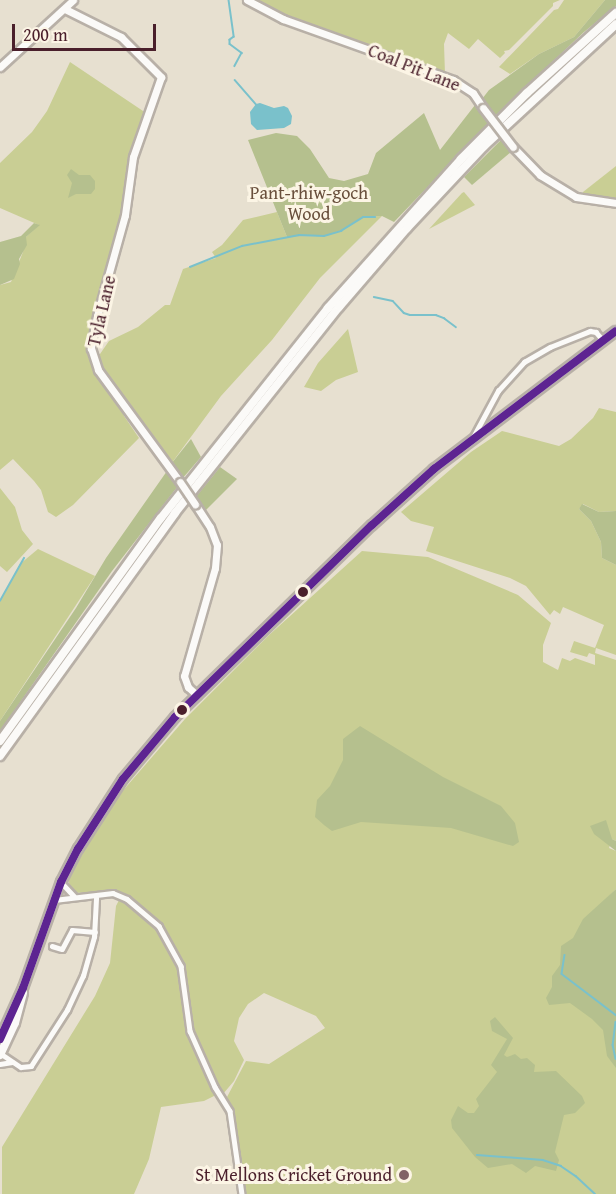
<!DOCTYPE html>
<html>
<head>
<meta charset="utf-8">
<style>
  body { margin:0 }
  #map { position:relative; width:616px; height:1194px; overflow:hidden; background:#e7e0d0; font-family:"Gentium Book Plus",serif }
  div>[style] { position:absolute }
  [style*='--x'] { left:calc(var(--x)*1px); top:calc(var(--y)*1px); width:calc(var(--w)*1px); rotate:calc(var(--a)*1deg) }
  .green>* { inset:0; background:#c9ce94 }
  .forest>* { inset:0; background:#b5c08e }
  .water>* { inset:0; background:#7ac1cb }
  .stream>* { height:1.5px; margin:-0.75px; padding:0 0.75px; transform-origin:0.75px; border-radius:0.75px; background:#7ac1cb }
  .roads { filter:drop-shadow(2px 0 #b8b0a7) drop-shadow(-2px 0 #b8b0a7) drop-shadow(0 2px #b8b0a7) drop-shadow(0 -2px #b8b0a7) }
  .street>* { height:4.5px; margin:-2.25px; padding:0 2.25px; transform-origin:2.25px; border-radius:2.25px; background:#fbfaf8 }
  .secondary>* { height:7px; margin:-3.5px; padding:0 3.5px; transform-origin:3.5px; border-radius:3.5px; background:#fbfaf8 }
  .primary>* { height:8px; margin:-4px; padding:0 4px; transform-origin:4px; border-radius:4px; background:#fbfaf8 }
  .highway>* { height:8px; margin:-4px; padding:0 4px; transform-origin:4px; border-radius:4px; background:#fbfaf8 }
  .bridges { filter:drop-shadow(2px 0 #b8b0a7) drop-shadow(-2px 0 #b8b0a7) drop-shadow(0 2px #b8b0a7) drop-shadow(0 -2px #b8b0a7) }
  .secondary-bridge>* { height:7px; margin:-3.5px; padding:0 3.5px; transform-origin:3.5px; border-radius:3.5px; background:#fbfaf8 }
  .bus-1>* { height:8px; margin:-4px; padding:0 4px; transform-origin:4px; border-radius:4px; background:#5d2491 }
  .dots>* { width:16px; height:16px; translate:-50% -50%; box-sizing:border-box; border:3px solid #fcf5e5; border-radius:50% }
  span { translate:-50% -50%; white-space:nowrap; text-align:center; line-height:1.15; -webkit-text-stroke:6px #fcf5e5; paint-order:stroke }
  .street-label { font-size:18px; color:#4a1f2b }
  .park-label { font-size:18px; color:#694f3c }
  .poi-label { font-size:18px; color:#4a1f2b }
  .right { translate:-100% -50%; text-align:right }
  .scale { position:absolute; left:12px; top:24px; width:144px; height:27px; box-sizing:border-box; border:3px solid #4a1f2b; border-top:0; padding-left:8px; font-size:18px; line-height:21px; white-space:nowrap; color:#4a1f2b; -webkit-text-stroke:4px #fcf5e5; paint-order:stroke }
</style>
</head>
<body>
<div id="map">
  <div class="green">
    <div style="clip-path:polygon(252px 0,560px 0,553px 3px,553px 6px,509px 50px,504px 51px,505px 53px,500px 58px,478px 39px,469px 49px,448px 33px,444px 44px,445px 74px,282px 15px)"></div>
    <div style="clip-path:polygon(564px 0,605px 0,574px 37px,539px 54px,510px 74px,499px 67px,554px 10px,558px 9px)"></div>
    <div style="clip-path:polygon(70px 62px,146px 113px,128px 165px,123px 210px,88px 343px,98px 375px,123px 410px,124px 416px,139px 438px,73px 505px,56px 517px,48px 512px,41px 490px,34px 481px,13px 459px,0 470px,0 285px,11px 282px,23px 252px,26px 237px,39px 225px,0 208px,0 163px,32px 132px,47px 111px)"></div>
    <div style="clip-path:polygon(616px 166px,616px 200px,582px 196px,583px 192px)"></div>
    <div style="clip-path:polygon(464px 192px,475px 205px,429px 229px,462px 193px)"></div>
    <div style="clip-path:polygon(277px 212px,287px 237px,324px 236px,341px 231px,363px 217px,382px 216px,320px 278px,272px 340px,221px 396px,171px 464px,134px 410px,129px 408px,107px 378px,95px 354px,100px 354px,109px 341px,138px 327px,165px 305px,170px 305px,183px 269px,216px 258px,212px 252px,222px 245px,243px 220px)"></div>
    <div style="clip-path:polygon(348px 329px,358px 372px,336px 380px,321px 391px,304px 387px,318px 363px)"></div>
    <div style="clip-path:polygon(599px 408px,616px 412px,616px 511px,599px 512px,583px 504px,579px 509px,591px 521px,601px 542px,602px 558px,616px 565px,616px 655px,596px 648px,595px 653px,616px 660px,616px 841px,612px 839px,609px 848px,616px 851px,616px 889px,607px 898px,616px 1015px,616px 1194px,244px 1194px,234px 1120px,227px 1097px,246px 1061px,269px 1064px,325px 1028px,316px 1016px,264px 993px,248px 1004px,239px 1018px,234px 1041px,244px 1060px,234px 1081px,223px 1094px,192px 1031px,183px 966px,161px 925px,128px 898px,108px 891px,76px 893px,71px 890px,68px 880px,107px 809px,185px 719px,268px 636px,362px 551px,428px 557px,518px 595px,551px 623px,543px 645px,543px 662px,558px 670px,562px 658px,570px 661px,575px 658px,595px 665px,595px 655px,589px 653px,587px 657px,570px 652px,574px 641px,595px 648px,604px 625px,563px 607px,560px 614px,554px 610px,550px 615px,526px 586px,510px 578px,426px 551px,434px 527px,411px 521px,401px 512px,471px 452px,502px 431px,559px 446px,571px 439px,593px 418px)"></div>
    <div style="clip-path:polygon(0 488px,15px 507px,22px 530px,33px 544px,7px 572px,0 566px)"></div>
    <div style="clip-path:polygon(38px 549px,95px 576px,0 721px,0 601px,20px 564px)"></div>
    <div style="clip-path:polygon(123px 899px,155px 923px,179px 966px,188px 1032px,218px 1094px,204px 1101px,161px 1107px,149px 1159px,134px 1194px,2px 1194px,2px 1147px,95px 996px,110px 963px,116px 906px,119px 900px)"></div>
  </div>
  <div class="forest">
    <div style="clip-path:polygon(605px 0,616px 0,616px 6px,584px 32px,495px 116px,482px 99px,489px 90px,539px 54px,574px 37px)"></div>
    <div style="clip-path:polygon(475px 105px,490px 122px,394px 222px,382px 216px,364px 217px,341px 231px,324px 236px,287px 237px,248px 140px,276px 133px,297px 136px,310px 149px,329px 178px,344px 181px,368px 174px,376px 153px,424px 113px,440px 150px)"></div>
    <div style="clip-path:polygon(502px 139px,511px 152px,472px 185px,464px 177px)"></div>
    <div style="clip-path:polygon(71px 169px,79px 175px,90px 175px,95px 181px,95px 189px,91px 194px,76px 194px,68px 198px,72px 183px,67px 175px)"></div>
    <div style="clip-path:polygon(34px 223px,40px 225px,26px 237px,27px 245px,19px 259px,20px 264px,14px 279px,0 285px,0 242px,21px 236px)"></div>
    <div style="clip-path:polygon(191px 439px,201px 457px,182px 479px,171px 464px)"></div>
    <div style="clip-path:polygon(220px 467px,237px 479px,205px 511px,195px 498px)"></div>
    <div style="clip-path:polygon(167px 471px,178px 486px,112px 571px,0 731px,0 721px,76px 608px,106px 558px)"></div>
    <div style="clip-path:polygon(582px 504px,599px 512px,616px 511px,616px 565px,602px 558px,601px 542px,591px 521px,579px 509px)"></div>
    <div style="clip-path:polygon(360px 726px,443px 777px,501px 806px,515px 823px,519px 842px,513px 846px,451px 828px,361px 822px,332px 831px,324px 825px,315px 817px,317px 800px,330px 786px,343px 760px,343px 739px)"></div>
    <div style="clip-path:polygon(606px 820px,612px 839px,616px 841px,616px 851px,594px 834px,590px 826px)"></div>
    <div style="clip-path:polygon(616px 889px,616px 1068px,607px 1056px,603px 1030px,592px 1019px,570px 1003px,549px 1005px,546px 998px,552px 987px,552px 976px,560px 965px,561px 946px,573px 938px,583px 919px)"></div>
    <div style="clip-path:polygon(495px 1017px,513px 1038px,504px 1055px,507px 1057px,515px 1054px,521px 1059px,527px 1058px,535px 1065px,534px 1072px,556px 1071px,582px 1096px,585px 1103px,575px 1113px,564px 1115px,555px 1152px,559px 1160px,556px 1171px,535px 1166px,526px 1173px,512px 1164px,488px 1168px,475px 1157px,452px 1128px,451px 1120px,458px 1106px,468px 1113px,474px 1113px,479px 1106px,476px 1099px,497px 1072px,491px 1065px,507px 1039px,492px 1031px,490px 1021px)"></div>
  </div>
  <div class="water">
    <div style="clip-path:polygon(260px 103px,274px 108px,284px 106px,288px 108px,292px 116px,291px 124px,284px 128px,257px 130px,251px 124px,250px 112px,256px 104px)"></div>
  </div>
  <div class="stream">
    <div style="--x:229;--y:0;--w:37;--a:82"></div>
    <div style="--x:234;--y:37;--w:5;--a:143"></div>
    <div style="--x:230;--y:40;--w:4;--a:90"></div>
    <div style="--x:230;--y:44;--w:15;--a:37"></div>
    <div style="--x:242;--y:53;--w:15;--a:118"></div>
    <div style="--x:235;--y:80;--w:32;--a:49"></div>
    <div style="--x:190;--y:267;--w:56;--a:-22"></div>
    <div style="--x:242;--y:246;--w:58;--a:-10.9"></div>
    <div style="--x:299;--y:235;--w:25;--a:2"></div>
    <div style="--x:324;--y:236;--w:18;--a:-16"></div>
    <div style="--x:341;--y:231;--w:26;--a:-32"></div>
    <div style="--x:363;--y:217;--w:12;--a:0"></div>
    <div style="--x:374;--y:297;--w:19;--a:12"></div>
    <div style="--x:393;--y:301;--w:16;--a:47"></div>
    <div style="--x:404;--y:313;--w:6;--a:18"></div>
    <div style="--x:410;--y:315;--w:26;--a:0"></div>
    <div style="--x:436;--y:315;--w:9;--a:21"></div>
    <div style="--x:444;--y:318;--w:15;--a:37"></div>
    <div style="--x:0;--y:601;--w:49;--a:-60.8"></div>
    <div style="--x:565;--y:955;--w:19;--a:99"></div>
    <div style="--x:562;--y:974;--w:68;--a:37.2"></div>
    <div style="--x:616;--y:1022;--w:23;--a:97"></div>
    <div style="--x:613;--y:1045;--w:14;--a:78"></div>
    <div style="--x:477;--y:1155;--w:66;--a:4.3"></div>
    <div style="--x:543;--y:1160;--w:19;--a:18"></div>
    <div style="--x:561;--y:1166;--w:18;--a:34"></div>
    <div style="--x:576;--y:1176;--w:26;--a:43"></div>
  </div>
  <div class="roads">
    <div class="street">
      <div style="--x:472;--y:439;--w:55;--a:-61.6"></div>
      <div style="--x:498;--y:391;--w:39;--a:-48"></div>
      <div style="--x:524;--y:362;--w:30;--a:-30"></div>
      <div style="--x:550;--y:347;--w:43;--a:-21.8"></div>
      <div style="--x:590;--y:331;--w:6;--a:9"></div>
      <div style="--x:596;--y:332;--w:11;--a:49"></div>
      <div style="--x:61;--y:882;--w:19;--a:47"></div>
      <div style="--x:54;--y:900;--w:59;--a:-6.8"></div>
      <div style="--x:113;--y:893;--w:15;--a:23"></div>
      <div style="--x:127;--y:899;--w:42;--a:40.2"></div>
      <div style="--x:159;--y:926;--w:46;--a:61.2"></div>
      <div style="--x:181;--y:966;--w:66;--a:82.1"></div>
      <div style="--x:190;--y:1031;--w:61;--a:65.9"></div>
      <div style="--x:215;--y:1087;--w:28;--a:58"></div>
      <div style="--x:230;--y:1111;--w:84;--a:81.8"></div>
      <div style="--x:52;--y:946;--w:10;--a:17"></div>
      <div style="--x:62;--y:949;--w:21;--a:-62"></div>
      <div style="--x:72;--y:930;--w:23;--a:5"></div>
      <div style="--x:0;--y:1053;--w:25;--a:34"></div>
      <div style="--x:21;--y:1067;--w:10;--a:-6"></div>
      <div style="--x:31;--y:1066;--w:67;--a:-57.3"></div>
      <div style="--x:67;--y:1010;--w:38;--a:-65"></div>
      <div style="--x:83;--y:976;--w:41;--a:-74.2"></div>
      <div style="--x:94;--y:937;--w:39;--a:-87"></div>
      <div style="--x:0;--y:1064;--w:12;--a:-9"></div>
    </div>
    <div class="secondary">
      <div style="--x:247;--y:0;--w:41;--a:27.8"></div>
      <div style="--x:283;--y:19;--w:181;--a:19.7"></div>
      <div style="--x:453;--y:80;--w:24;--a:33"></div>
      <div style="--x:473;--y:93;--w:18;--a:56"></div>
      <div style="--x:65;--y:9;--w:63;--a:26.6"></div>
      <div style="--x:121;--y:37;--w:57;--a:45"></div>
      <div style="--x:161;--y:77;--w:85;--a:109.3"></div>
      <div style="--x:133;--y:157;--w:59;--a:97.9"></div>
      <div style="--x:125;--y:215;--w:105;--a:105.5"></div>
      <div style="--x:97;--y:316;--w:33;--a:101"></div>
      <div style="--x:91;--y:348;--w:23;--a:72"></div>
      <div style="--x:98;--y:370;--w:139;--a:53.8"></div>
      <div style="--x:0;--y:67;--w:99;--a:-42.5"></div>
      <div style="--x:513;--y:147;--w:39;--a:46"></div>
      <div style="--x:540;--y:175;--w:42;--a:31.4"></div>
      <div style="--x:576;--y:197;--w:40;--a:8.5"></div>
      <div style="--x:195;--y:504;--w:27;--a:57"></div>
      <div style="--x:210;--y:527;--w:19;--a:69"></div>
      <div style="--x:217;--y:545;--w:23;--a:95"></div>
      <div style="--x:215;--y:568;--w:112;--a:106"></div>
      <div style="--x:184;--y:676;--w:12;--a:70"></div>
      <div style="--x:188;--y:687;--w:12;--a:42"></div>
    </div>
    <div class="primary">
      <div style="--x:0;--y:1039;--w:56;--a:-65.7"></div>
      <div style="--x:23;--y:988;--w:113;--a:-70.3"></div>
      <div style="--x:61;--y:882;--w:37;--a:-63"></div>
      <div style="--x:78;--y:849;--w:83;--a:-57.3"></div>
      <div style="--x:123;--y:779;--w:81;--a:-50"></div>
      <div style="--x:175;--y:717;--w:275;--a:-44.3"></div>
      <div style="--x:372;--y:525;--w:84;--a:-42.1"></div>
      <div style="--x:434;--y:469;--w:228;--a:-37.2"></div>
      <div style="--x:0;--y:1055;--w:35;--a:-65"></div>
      <div style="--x:15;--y:1023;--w:31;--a:-75"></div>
    </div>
    <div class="highway">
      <div style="--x:0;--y:741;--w:275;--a:-54.2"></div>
      <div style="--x:161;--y:518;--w:268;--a:-51.5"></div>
      <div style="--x:328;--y:308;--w:200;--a:-48.2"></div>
      <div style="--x:461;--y:159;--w:93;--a:-45"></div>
      <div style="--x:527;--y:93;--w:120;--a:-42"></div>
      <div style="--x:0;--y:756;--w:299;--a:-54.2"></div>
      <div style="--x:175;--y:513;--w:263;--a:-51.5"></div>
      <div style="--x:339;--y:307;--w:104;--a:-49.3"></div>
      <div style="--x:407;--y:228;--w:112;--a:-46.8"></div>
      <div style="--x:484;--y:146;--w:180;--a:-42.7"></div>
    </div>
  </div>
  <div class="bridges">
    <div class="secondary-bridge">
      <div style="--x:483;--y:108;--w:49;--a:52.4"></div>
      <div style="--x:180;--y:482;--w:27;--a:56"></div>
    </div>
  </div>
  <div class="bus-1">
    <div style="--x:0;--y:1039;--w:56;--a:-65.7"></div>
    <div style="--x:23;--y:988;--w:113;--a:-70.3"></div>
    <div style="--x:61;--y:882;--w:37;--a:-63"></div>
    <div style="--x:78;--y:849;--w:83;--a:-57.3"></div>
    <div style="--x:123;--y:779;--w:81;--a:-50"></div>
    <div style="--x:175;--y:717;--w:275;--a:-44.3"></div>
    <div style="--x:372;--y:525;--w:84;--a:-42.1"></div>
    <div style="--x:434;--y:469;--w:228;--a:-37.2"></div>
  </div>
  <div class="dots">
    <div style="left:303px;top:592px;background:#4a1f2b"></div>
    <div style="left:182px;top:710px;background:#4a1f2b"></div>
    <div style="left:404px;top:1175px;background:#816365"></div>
  </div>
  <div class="street-label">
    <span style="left:414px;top:68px;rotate:22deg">Coal Pit Lane</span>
    <span style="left:102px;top:311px;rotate:-77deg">Tyla Lane</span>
  </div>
  <div class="park-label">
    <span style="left:309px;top:204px">Pant-rhiw-goch<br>Wood</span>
  </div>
  <div class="poi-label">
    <span class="right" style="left:392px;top:1175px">St Mellons Cricket Ground</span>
  </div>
  <div class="scale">200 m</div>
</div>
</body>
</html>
